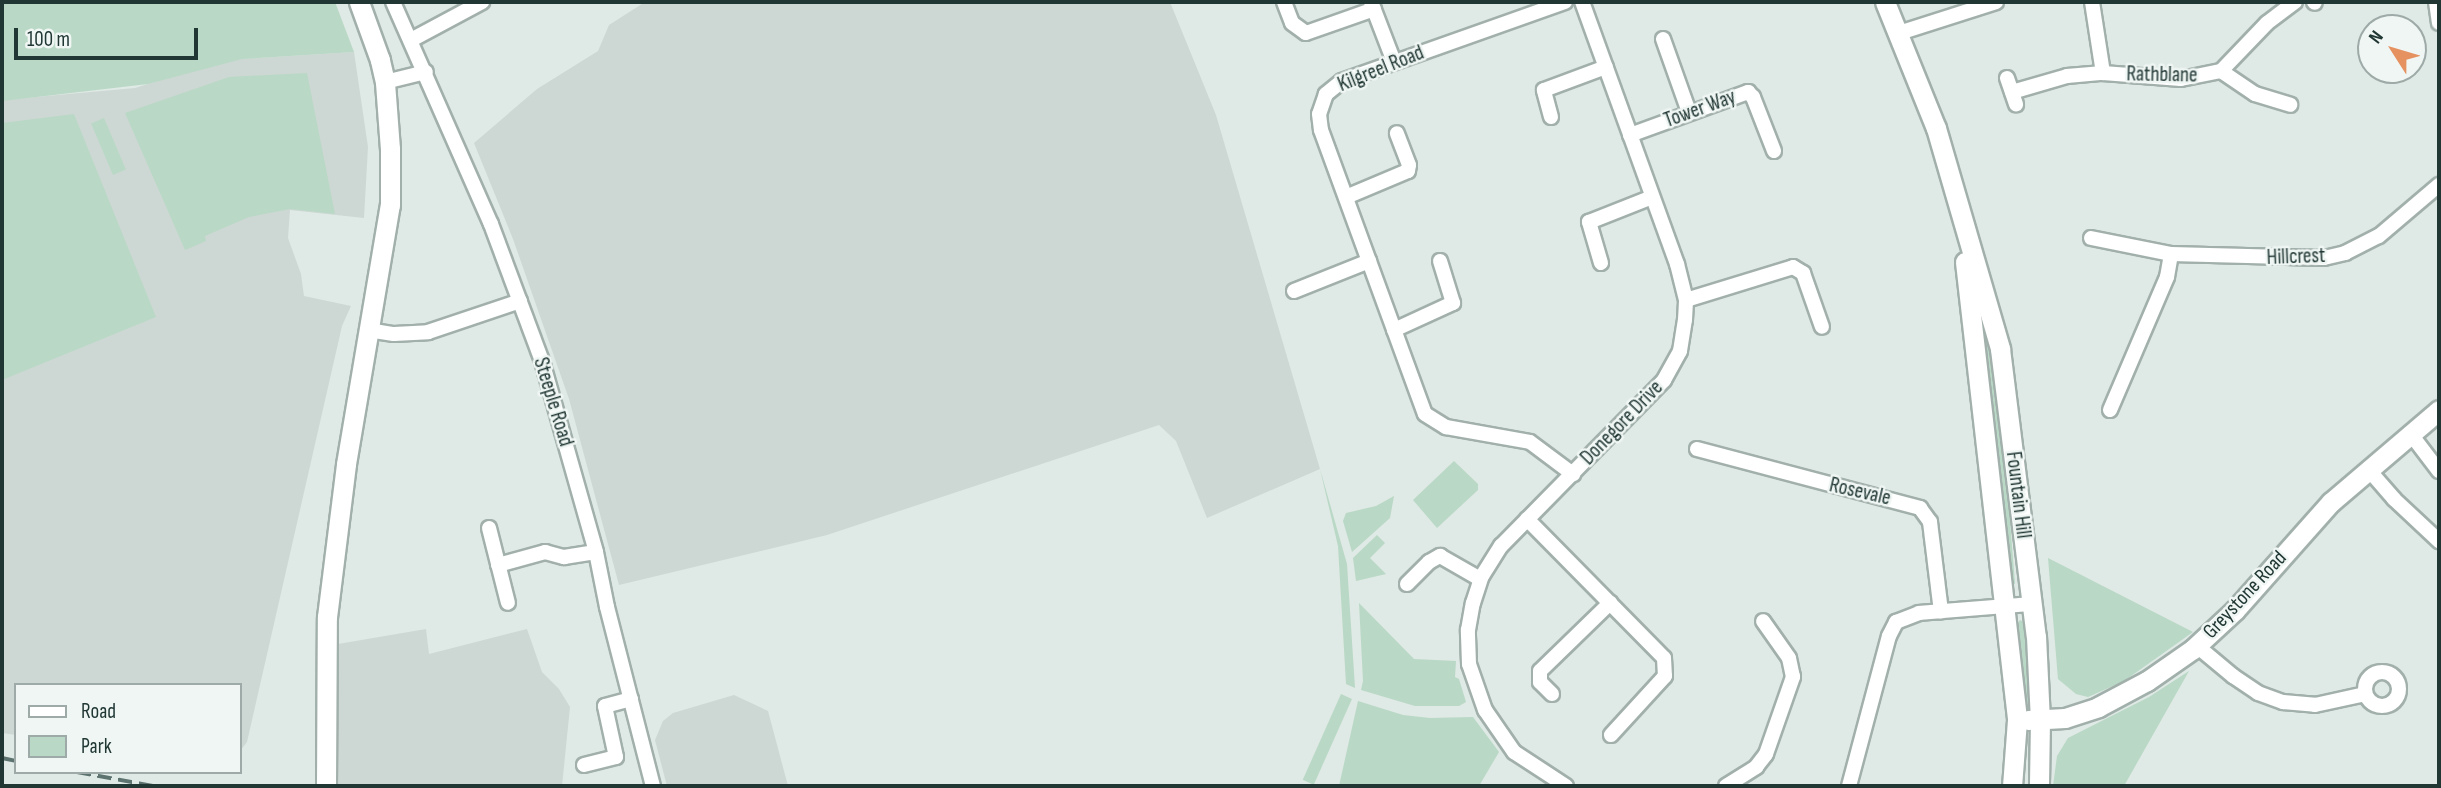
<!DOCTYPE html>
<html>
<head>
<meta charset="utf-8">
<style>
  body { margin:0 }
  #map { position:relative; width:2441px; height:788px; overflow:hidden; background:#dfe9e5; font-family:"Sofia Sans Condensed",sans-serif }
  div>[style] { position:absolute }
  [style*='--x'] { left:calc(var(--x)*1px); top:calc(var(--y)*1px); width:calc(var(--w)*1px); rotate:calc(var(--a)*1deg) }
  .built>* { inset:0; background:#cdd8d4 }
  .green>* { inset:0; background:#b9d8c5; transform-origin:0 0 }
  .roads { filter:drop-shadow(2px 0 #a2b0ac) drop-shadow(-2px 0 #a2b0ac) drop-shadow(0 2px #a2b0ac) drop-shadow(0 -2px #a2b0ac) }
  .street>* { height:14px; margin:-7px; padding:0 7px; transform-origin:7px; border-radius:7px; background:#fff }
  .street>.ring { margin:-7px; padding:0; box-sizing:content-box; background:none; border:14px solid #fff; border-radius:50% }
  .secondary>* { height:19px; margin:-9.5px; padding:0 9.5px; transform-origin:9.5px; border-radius:9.5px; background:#fff }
  .rail>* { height:3.5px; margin-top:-1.75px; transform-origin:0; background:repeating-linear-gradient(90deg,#5c736f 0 14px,transparent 0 21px) }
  span { translate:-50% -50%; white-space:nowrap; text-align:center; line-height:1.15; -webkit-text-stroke:5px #eff6f3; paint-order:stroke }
  .street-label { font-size:21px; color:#213734 }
  .frame { position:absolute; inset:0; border:4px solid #213734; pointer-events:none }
  .legend { position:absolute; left:14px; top:683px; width:228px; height:91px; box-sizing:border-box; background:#eff6f3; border:2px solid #9daaa7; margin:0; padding:9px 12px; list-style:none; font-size:21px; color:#213734 }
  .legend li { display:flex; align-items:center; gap:14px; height:35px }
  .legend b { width:35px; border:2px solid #9daaa7 }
  .north { position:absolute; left:2357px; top:14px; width:70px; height:70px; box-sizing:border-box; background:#eff6f3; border:2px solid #9daaa7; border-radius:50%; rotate:307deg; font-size:19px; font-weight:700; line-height:28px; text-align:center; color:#213734 }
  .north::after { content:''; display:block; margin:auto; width:24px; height:32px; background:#e59160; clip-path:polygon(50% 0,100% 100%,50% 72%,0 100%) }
  .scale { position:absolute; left:14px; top:28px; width:184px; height:32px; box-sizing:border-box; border:4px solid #213734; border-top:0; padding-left:9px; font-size:21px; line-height:24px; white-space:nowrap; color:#213734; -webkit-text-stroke:5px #eff6f3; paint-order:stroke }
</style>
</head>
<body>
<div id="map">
  <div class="built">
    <div style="clip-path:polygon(645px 2px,1170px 2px,1216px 115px,1320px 469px,1207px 518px,1176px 441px,1159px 425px,827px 535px,619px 585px,569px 399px,513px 239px,474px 143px,537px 89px,598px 51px,609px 25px)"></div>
    <div style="clip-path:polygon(354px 52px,368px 147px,364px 218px,290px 210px,288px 238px,301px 274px,304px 296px,351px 306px,342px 326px,247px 742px,240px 751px,240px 685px,16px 685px,16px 735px,2px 733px,2px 100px,135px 88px,225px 60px)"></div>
    <div style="clip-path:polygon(426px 629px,429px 654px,527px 629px,542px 672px,559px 689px,570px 707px,562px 786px,338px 786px,334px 729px,338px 644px)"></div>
    <div style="clip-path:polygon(734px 695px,768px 711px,788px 786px,667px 786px,655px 740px,663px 721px,673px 713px)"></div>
  </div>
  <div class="green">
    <div style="clip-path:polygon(2px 2px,335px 2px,354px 52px,242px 59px,148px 84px,2px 101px)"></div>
    <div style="clip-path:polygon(307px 73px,335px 214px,290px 209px,249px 217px,205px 236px,206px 241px,185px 250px,125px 113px,229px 77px)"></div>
    <div style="clip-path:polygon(74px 114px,156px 317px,2px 380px,2px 123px)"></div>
    <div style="left:104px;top:118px;width:56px;height:14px;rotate:67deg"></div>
    <div style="clip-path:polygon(1979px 289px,2000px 393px,2015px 584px,2010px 582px,1976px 290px)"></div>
    <div style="clip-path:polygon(1454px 461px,1478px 484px,1478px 490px,1437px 528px,1413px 500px)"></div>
    <div style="clip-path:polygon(1320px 469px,1347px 564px,1355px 688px,1346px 684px,1338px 546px)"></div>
    <div style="clip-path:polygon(1394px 496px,1390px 518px,1352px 552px,1343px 521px,1346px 513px,1376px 506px)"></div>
    <div style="clip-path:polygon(1377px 535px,1385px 543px,1370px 558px,1386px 574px,1356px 581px,1353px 558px)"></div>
    <div style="clip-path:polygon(2048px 558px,2193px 632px,2124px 681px,2088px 697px,2076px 694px,2058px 679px)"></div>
    <div style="clip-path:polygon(1359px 603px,1414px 659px,1456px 661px,1455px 677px,1459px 679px,1466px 702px,1459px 706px,1415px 706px,1361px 690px,1363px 681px)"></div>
    <div style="clip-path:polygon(2020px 620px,2027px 624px,2030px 704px,2023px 700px,2015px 627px)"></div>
    <div style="clip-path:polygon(2189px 671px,2124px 786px,2053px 786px,2057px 756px,2068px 738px,2149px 697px)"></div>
    <div style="left:1341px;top:694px;width:12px;height:94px;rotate:24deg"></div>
    <div style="clip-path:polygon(1358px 701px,1403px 715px,1430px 718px,1473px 717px,1499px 752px,1479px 786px,1339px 786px)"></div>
  </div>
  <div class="roads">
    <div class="street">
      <div style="--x:393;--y:2;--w:243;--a:66.2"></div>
      <div style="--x:491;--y:224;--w:146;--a:69.6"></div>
      <div style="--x:542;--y:361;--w:198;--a:74.2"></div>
      <div style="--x:596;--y:552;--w:56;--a:78.7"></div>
      <div style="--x:607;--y:607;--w:185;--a:75.6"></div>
      <div style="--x:1284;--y:2;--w:22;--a:69"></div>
      <div style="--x:1292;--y:23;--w:17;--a:36"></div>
      <div style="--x:1306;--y:33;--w:72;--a:-19.4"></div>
      <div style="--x:1371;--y:2;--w:64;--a:69"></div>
      <div style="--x:1565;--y:2;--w:237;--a:160.5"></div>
      <div style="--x:1342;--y:81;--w:21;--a:141"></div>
      <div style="--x:1326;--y:94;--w:21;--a:109"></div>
      <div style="--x:1319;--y:114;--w:16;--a:83"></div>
      <div style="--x:1321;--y:130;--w:302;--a:69.9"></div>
      <div style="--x:1425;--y:414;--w:25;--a:32"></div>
      <div style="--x:1446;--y:427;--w:85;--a:10.1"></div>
      <div style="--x:1530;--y:442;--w:54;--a:36.7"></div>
      <div style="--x:2092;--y:2;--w:72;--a:81.2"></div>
      <div style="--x:2103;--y:73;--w:78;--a:4.4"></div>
      <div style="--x:2181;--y:79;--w:41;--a:-11.3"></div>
      <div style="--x:2221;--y:71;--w:66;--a:-46.2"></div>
      <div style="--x:2267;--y:23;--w:35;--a:-37"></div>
      <div style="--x:2314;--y:2;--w:1;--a:45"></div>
      <div style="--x:2436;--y:2;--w:21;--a:82"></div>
      <div style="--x:1899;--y:33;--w:102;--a:-17.7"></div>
      <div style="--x:1663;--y:39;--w:77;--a:70.4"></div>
      <div style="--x:411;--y:40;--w:81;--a:-28.2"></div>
      <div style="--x:2221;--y:71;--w:41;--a:34.1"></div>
      <div style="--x:2255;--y:94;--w:37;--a:17"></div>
      <div style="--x:2007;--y:78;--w:28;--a:71"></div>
      <div style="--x:385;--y:82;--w:42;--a:-13.7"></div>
      <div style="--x:2012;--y:92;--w:57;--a:-16.2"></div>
      <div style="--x:2067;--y:76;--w:36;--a:-5"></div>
      <div style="--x:1551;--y:117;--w:28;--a:-105"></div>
      <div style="--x:1544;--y:90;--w:66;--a:-20.4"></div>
      <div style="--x:1630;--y:135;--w:126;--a:-20"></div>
      <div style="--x:1748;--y:92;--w:7;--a:45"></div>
      <div style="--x:1753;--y:97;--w:58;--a:68.7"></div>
      <div style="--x:1346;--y:197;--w:67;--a:-22.8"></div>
      <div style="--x:1408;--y:171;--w:6;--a:-81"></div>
      <div style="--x:1409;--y:165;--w:34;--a:-111"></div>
      <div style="--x:2091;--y:238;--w:82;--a:11.3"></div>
      <div style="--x:2171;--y:254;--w:153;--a:1.5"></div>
      <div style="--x:2324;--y:258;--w:22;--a:-13"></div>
      <div style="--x:2345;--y:253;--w:38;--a:-27"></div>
      <div style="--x:2379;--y:236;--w:79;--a:-40.4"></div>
      <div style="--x:1601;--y:263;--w:43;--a:-106.3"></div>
      <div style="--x:1589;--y:222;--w:68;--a:-21.6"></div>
      <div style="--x:1294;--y:291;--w:81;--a:-21.8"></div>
      <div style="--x:1686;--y:300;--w:112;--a:-17.1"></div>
      <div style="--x:1793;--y:267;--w:12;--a:31"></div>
      <div style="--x:1803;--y:273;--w:57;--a:70.6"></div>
      <div style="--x:368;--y:330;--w:26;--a:9"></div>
      <div style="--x:394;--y:334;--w:34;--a:-3"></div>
      <div style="--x:428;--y:332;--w:97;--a:-18.6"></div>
      <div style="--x:1394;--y:330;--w:65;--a:-24.6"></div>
      <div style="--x:1453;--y:303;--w:44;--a:-107.2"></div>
      <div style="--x:2110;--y:410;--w:145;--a:-66.8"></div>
      <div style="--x:2167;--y:277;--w:23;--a:-80"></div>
      <div style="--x:2410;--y:433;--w:48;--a:52.7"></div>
      <div style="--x:1697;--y:449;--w:231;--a:14.8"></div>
      <div style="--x:1920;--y:508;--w:17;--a:54"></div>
      <div style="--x:1930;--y:522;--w:90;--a:83"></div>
      <div style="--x:2368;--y:469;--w:40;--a:49"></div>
      <div style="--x:2394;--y:499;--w:62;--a:43"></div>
      <div style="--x:1527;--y:519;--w:195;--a:45.4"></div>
      <div style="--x:1664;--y:658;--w:18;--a:87"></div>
      <div style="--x:1665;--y:676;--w:80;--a:132.5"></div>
      <div style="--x:489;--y:528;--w:77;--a:75.8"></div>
      <div style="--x:498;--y:565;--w:49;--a:-15.5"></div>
      <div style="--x:545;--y:552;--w:20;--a:15"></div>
      <div style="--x:564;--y:557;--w:32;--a:-9"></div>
      <div style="--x:1407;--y:584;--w:31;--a:-45"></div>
      <div style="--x:1429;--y:562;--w:13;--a:-29"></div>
      <div style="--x:1440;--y:556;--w:46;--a:29.9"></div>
      <div style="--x:2197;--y:646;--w:47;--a:39.8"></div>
      <div style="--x:2233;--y:676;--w:30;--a:34"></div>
      <div style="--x:2258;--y:693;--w:27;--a:20"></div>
      <div style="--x:2283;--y:702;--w:32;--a:5"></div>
      <div style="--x:2315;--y:705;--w:51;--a:-12.4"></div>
      <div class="ring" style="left:2365px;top:672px;width:20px;height:20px"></div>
      <div style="--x:1552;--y:694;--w:17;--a:-135"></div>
      <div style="--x:1540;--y:682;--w:11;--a:-90"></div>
      <div style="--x:1540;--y:671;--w:98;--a:-44.2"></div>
      <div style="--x:584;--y:765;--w:33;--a:-14"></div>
      <div style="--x:616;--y:757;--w:52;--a:-102.2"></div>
      <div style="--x:605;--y:706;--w:27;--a:-15"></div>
      <div style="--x:1566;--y:786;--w:62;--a:-146.8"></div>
      <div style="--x:1514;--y:752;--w:51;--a:-124.6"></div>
      <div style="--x:1485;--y:710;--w:49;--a:-109.2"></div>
      <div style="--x:1469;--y:664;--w:34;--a:-92"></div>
      <div style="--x:1468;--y:630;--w:27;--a:-80"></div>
      <div style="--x:1473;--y:603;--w:28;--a:-72"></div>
      <div style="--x:1482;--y:576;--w:36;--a:-58"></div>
      <div style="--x:1501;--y:546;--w:233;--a:-45.5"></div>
      <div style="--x:1664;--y:380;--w:33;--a:-61"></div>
      <div style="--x:1680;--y:351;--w:31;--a:-81"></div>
      <div style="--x:1685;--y:320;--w:20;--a:-87"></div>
      <div style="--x:1686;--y:300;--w:37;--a:-104"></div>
      <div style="--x:1677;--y:264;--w:279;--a:-109.9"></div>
      <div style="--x:1726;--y:786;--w:36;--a:-32"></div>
      <div style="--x:1756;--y:767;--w:16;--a:-52"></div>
      <div style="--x:1766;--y:754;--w:82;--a:-70.7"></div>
      <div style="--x:1793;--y:677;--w:19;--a:-102"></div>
      <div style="--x:1789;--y:658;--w:45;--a:-125.1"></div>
      <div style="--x:1849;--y:786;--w:155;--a:-75.1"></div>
      <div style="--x:1889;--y:636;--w:16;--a:-63"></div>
      <div style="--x:1896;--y:622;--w:25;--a:-21"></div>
      <div style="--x:1919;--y:613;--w:113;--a:-4.6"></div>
    </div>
    <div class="secondary">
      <div style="--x:1885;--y:2;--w:136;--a:68"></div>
      <div style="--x:1936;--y:128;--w:230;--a:73.8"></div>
      <div style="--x:2000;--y:349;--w:289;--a:82.9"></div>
      <div style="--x:2036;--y:636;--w:84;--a:87.3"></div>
      <div style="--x:2040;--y:720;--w:66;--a:90.9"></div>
      <div style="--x:1965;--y:262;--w:461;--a:83.5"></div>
      <div style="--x:2017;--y:720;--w:66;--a:94.3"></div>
      <div style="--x:2028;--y:720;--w:37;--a:-3"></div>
      <div style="--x:2065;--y:718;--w:35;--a:-18"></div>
      <div style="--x:2098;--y:707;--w:55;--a:-28"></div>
      <div style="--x:2147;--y:681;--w:56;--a:-34.8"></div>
      <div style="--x:2193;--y:649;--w:57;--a:-42.9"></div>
      <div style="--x:2235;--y:610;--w:144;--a:-48.4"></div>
      <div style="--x:2331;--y:502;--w:142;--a:-40.4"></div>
      <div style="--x:326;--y:786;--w:169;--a:-89.7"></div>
      <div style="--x:327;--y:617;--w:154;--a:-82.9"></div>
      <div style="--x:346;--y:464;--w:263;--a:-80.4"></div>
      <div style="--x:390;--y:205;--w:56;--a:-90"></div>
      <div style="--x:390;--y:149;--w:67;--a:-94.3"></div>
      <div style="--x:385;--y:82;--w:23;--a:-103"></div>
      <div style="--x:380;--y:60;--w:62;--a:-109.9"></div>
    </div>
  </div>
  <div class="rail">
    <div style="--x:2;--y:758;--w:14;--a:12"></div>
    <div style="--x:77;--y:772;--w:77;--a:10.4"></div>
  </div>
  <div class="street-label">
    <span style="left:1381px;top:69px;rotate:-22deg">Kilgreel Road</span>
    <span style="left:2162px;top:75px;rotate:1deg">Rathblane</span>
    <span style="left:1700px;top:109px;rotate:-20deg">Tower Way</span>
    <span style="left:2296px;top:257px;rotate:-2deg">Hillcrest</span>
    <span style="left:553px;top:402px;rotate:73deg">Steeple Road</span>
    <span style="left:1622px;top:423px;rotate:-46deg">Donegore Drive</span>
    <span style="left:1860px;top:492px;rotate:13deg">Rosevale</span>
    <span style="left:2018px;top:495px;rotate:83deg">Fountain Hill</span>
    <span style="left:2245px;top:595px;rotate:-47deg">Greystone Road</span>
  </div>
  <div class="frame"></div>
  <ul class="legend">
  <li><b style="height:9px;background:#fff"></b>Road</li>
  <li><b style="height:19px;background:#b9d8c5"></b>Park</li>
  </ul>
  <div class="north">N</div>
  <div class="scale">100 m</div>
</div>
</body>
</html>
